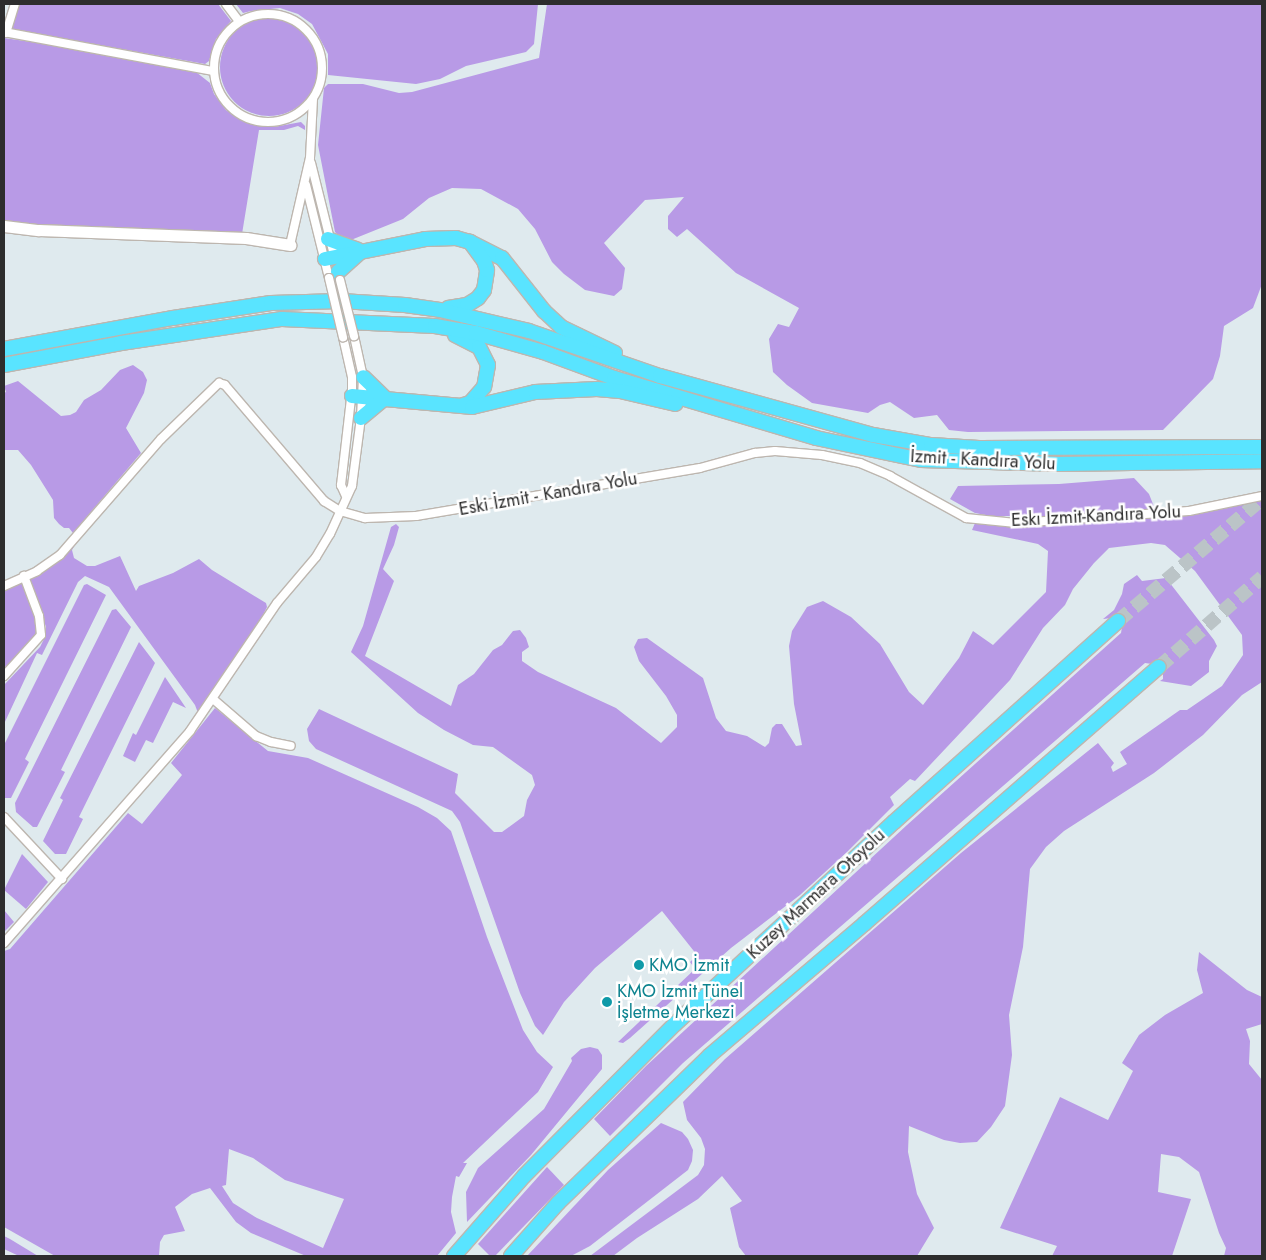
<!DOCTYPE html>
<html>
<head>
<meta charset="utf-8">
<style>
  body { margin:0 }
  #map { position:relative; width:1266px; height:1260px; overflow:hidden; background:#dfeaee; font-family:Jost,sans-serif }
  div>[style] { position:absolute }
  [style*='--x'] { left:calc(var(--x)*1px); top:calc(var(--y)*1px); width:calc(var(--w)*1px); rotate:calc(var(--a)*1deg) }
  .green>* { inset:0; background:#b89ae6 }
  .round { border-radius:50% }
  .highway-tunnel>* { height:14px; margin-top:-7px; transform-origin:0; background:repeating-linear-gradient(90deg,#bbc4c7 0 14px,transparent 0 21px) }
  .roads { filter:drop-shadow(1px 0 #bdb6af) drop-shadow(-1px 0 #bdb6af) drop-shadow(0 1px #bdb6af) drop-shadow(0 -1px #bdb6af) }
  .street>* { height:8px; margin:-4px; padding:0 4px; transform-origin:4px; border-radius:4px; background:#fff }
  .street>.ring { margin:-4px; padding:0; box-sizing:content-box; background:none; border:8px solid #fff; border-radius:50% }
  .secondary>* { height:11px; margin:-5.5px; padding:0 5.5px; transform-origin:5.5px; border-radius:5.5px; background:#fff }
  .highway>* { height:14px; margin:-7px; padding:0 7px; transform-origin:7px; border-radius:7px; background:#59e4ff }
  .bridges { filter:drop-shadow(1px 0 #bdb6af) drop-shadow(-1px 0 #bdb6af) drop-shadow(0 1px #bdb6af) drop-shadow(0 -1px #bdb6af) }
  .street-bridge>* { height:8px; margin:-4px; padding:0 4px; transform-origin:4px; border-radius:4px; background:#fff }
  .dots>* { width:14px; height:14px; translate:-50% -50%; box-sizing:border-box; border:2px solid #fff; border-radius:50% }
  span { translate:-50% -50%; white-space:nowrap; text-align:center; line-height:1.15; -webkit-text-stroke:5px #fff; paint-order:stroke }
  .street-label { font-size:18px; color:#2d2d2d }
  .culture-label { font-size:18px; color:#0d838f }
  .left { translate:0 -50%; text-align:left }
  .frame { position:absolute; inset:0; border:5px solid #2d2d2d; pointer-events:none }
</style>
</head>
<body>
<div id="map">
  <div class="green">
    <div style="clip-path:polygon(18px 4px,218px 4px,231px 21px,216px 39px,209px 61px,205px 64px,10px 29px)"></div>
    <div style="clip-path:polygon(236px 4px,538px 4px,534px 44px,526px 52px,466px 66px,440px 79px,416px 84px,328px 75px,328px 54px,312px 24px,298px 14px,280px 8px,251px 11px,243px 13px)"></div>
    <div style="clip-path:polygon(547px 4px,1262px 4px,1262px 284px,1253px 308px,1224px 326px,1220px 356px,1213px 379px,1163px 430px,968px 432px,949px 430px,937px 415px,914px 418px,890px 402px,880px 405px,868px 413px,812px 403px,787px 385px,773px 372px,769px 339px,778px 324px,789px 327px,799px 308px,736px 273px,687px 229px,677px 237px,668px 229px,668px 216px,684px 197px,645px 200px,604px 243px,625px 268px,622px 289px,614px 296px,585px 290px,564px 274px,552px 262px,535px 229px,518px 209px,481px 189px,452px 188px,429px 198px,403px 219px,346px 242px,335px 232px,318px 145px,324px 88px,328px 84px,363px 84px,399px 93px,412px 92px,539px 58px)"></div>
    <div class="round" style="left:220px;top:18px;width:98px;height:98px"></div>
    <div style="clip-path:polygon(4px 38px,53px 45px,196px 72px,210px 83px,214px 94px,226px 110px,242px 121px,274px 127px,301px 122px,305px 126px,305px 130px,298px 126px,284px 130px,259px 130px,242px 234px,41px 227px,4px 222px)"></div>
    <div style="clip-path:polygon(133px 365px,143px 372px,147px 380px,144px 393px,126px 428px,141px 453px,73px 533px,69px 528px,64px 528px,59px 524px,54px 518px,53px 500px,31px 465px,18px 450px,4px 450px,4px 393px,6px 392px,4px 386px,18px 381px,61px 416px,70px 415px,76px 412px,84px 400px,101px 390px,120px 370px)"></div>
    <div style="clip-path:polygon(1134px 478px,1149px 494px,1155px 509px,1051px 516px,991px 516px,975px 513px,950px 499px,958px 486px,1059px 484px)"></div>
    <div style="clip-path:polygon(1262px 499px,1262px 682px,1242px 695px,1203px 735px,1154px 773px,1064px 831px,1046px 847px,1030px 869px,1023px 947px,1009px 1015px,1012px 1055px,1005px 1106px,991px 1127px,977px 1142px,960px 1143px,944px 1140px,909px 1126px,908px 1152px,917px 1194px,934px 1228px,917px 1256px,746px 1256px,739px 1247px,730px 1208px,742px 1201px,722px 1176px,698px 1199px,637px 1238px,613px 1256px,590px 1256px,698px 1175px,704px 1165px,705px 1149px,701px 1138px,687px 1120px,683px 1102px,725px 1059px,961px 853px,1098px 743px,1114px 763px,1111px 767px,1113px 772px,1127px 764px,1120px 752px,1180px 710px,1187px 710px,1222px 686px,1243px 655px,1242px 635px,1195px 571px,1165px 545px,1151px 543px,1109px 548px,1094px 563px,1073px 589px,1065px 605px,1043px 628px,1010px 680px,915px 781px,910px 779px,890px 797px,894px 805px,847px 852px,800px 895px,731px 948px,630px 1038px,623px 1043px,618px 1042px,695px 969px,690px 962px,697px 955px,662px 911px,595px 968px,564px 1002px,543px 1035px,535px 1026px,520px 993px,460px 822px,452px 811px,316px 749px,309px 741px,307px 729px,319px 709px,458px 774px,455px 793px,494px 832px,502px 832px,524px 816px,527px 800px,535px 785px,532px 775px,493px 747px,473px 745px,444px 730px,418px 713px,351px 652px,363px 626px,391px 527px,396px 524px,399px 527px,394px 545px,383px 569px,394px 581px,365px 656px,451px 706px,458px 685px,474px 674px,493px 650px,502px 645px,513px 631px,520px 630px,526px 638px,529px 647px,522px 652px,522px 661px,538px 672px,616px 708px,661px 743px,677px 727px,677px 715px,666px 696px,639px 661px,634px 647px,638px 639px,647px 638px,703px 678px,716px 718px,726px 731px,747px 736px,765px 747px,769px 743px,772px 728px,776px 724px,782px 724px,796px 746px,802px 745px,794px 704px,789px 646px,792px 631px,807px 607px,823px 601px,851px 617px,880px 644px,909px 692px,923px 705px,959px 658px,973px 631px,993px 645px,1046px 592px,1048px 551px,1038px 544px,972px 530px,975px 523px,1009px 526px,1173px 516px)"></div>
    <div style="clip-path:polygon(81px 535px,72px 550px,74px 558px,87px 566px,95px 566px,120px 556px,136px 591px,139px 586px,173px 573px,199px 559px,212px 570px,266px 603px,267px 607px,263px 615px,198px 713px,195px 705px,109px 587px,85px 576px,78px 582px,42px 655px,37px 653px,4px 724px,4px 685px,40px 647px,46px 635px,46px 627px,29px 577px)"></div>
    <div style="clip-path:polygon(1137px 575px,1142px 581px,1166px 578px,1214px 640px,1217px 646px,1209px 661px,1209px 672px,1191px 686px,1160px 681px,1163px 679px,1163px 672px,1152px 664px,1145px 663px,683px 1063px,610px 1136px,594px 1119px,646px 1066px,907px 825px,1121px 633px,1122px 627px,1118px 621px,1112px 618px,1103px 619px,1114px 610px,1122px 594px,1124px 584px)"></div>
    <div style="clip-path:polygon(22px 583px,35px 617px,36px 634px,4px 670px,4px 591px)"></div>
    <div style="clip-path:polygon(87px 584px,106px 595px,25px 759px,29px 762px,11px 798px,4px 798px,4px 745px,84px 585px)"></div>
    <div style="clip-path:polygon(116px 609px,131px 627px,61px 770px,65px 772px,37px 827px,33px 827px,16px 812px,15px 803px,112px 610px)"></div>
    <div style="clip-path:polygon(139px 642px,155px 663px,79px 817px,83px 819px,66px 854px,55px 854px,43px 841px,63px 800px,60px 798px)"></div>
    <div style="clip-path:polygon(165px 677px,186px 708px,173px 702px,153px 743px,146px 740px,135px 762px,123px 756px,133px 733px,136px 735px)"></div>
    <div style="clip-path:polygon(evenodd,215px 708px,268px 751px,308px 758px,418px 807px,437px 818px,451px 831px,487px 937px,523px 1030px,537px 1052px,553px 1067px,538px 1092px,463px 1163px,467px 1163px,459px 1177px,456px 1176px,452px 1197px,451px 1212px,456px 1233px,437px 1256px,306px 1256px,251px 1233px,236px 1222px,210px 1188px,192px 1194px,175px 1207px,185px 1231px,164px 1235px,160px 1242px,159px 1256px,55px 1256px,4px 1227px,4px 951px,10px 949px,128px 813px,142px 824px,182px 775px,171px 763px,215px 708px,229px 1149px,253px 1158px,285px 1180px,344px 1199px,323px 1248px,257px 1218px,233px 1203px,222px 1186px,226px 1185px,229px 1149px)"></div>
    <div style="clip-path:polygon(22px 854px,48px 882px,26px 909px,4px 890px)"></div>
    <div style="clip-path:polygon(4px 910px,14px 922px,4px 932px)"></div>
    <div style="clip-path:polygon(1199px 952px,1247px 990px,1262px 997px,1262px 1024px,1246px 1029px,1250px 1041px,1249px 1064px,1262px 1080px,1262px 1256px,1224px 1256px,1226px 1248px,1219px 1233px,1199px 1172px,1179px 1157px,1161px 1154px,1158px 1192px,1191px 1199px,1172px 1256px,1052px 1256px,1057px 1246px,1000px 1228px,1060px 1097px,1108px 1120px,1133px 1071px,1122px 1063px,1139px 1035px,1165px 1015px,1203px 993px,1197px 970px)"></div>
    <div style="clip-path:polygon(590px 1047px,598px 1049px,602px 1055px,602px 1069px,531px 1155px,467px 1222px,466px 1192px,478px 1168px,544px 1109px,572px 1061px,571px 1058px,581px 1049px)"></div>
    <div style="clip-path:polygon(661px 1123px,682px 1132px,688px 1139px,693px 1150px,692px 1161px,688px 1170px,590px 1246px,571px 1256px,527px 1256px,608px 1170px)"></div>
    <div style="clip-path:polygon(547px 1167px,564px 1185px,495px 1256px,490px 1256px,478px 1244px)"></div>
    <div style="clip-path:polygon(4px 1236px,10px 1239px,38px 1256px,19px 1256px,4px 1249px)"></div>
  </div>
  <div class="highway-tunnel">
    <div style="--x:1118;--y:621;--w:189;--a:-40.3"></div>
    <div style="--x:1159;--y:667;--w:137;--a:-41.1"></div>
  </div>
  <div class="roads">
    <div class="street">
      <div style="--x:226;--y:4;--w:21;--a:53"></div>
      <div class="ring" style="left:214px;top:14px;width:100px;height:100px"></div>
      <div style="--x:4;--y:32;--w:213;--a:10.6"></div>
      <div style="--x:6;--y:33;--w:30;--a:-73"></div>
      <div style="--x:311;--y:163;--w:99;--a:76"></div>
      <div style="--x:306;--y:185;--w:96;--a:76.1"></div>
      <div style="--x:290;--y:245;--w:89;--a:-77.1"></div>
      <div style="--x:310;--y:158;--w:59;--a:-87.1"></div>
      <div style="--x:343;--y:337;--w:41;--a:77.3"></div>
      <div style="--x:352;--y:377;--w:13;--a:90"></div>
      <div style="--x:352;--y:390;--w:96;--a:96.6"></div>
      <div style="--x:341;--y:485;--w:12;--a:66"></div>
      <div style="--x:4;--y:586;--w:36;--a:-24"></div>
      <div style="--x:37;--y:571;--w:28;--a:-35"></div>
      <div style="--x:60;--y:555;--w:154;--a:-49"></div>
      <div style="--x:161;--y:439;--w:81;--a:-44"></div>
      <div style="--x:219;--y:383;--w:6;--a:18"></div>
      <div style="--x:225;--y:385;--w:153;--a:49.5"></div>
      <div style="--x:324;--y:501;--w:19;--a:32"></div>
      <div style="--x:340;--y:511;--w:26;--a:16"></div>
      <div style="--x:365;--y:518;--w:51;--a:-2.2"></div>
      <div style="--x:416;--y:516;--w:288;--a:-9.6"></div>
      <div style="--x:700;--y:468;--w:57;--a:-15.3"></div>
      <div style="--x:755;--y:453;--w:20;--a:-6"></div>
      <div style="--x:775;--y:451;--w:47;--a:4.9"></div>
      <div style="--x:822;--y:455;--w:39;--a:12"></div>
      <div style="--x:860;--y:463;--w:33;--a:23"></div>
      <div style="--x:890;--y:476;--w:87;--a:28.9"></div>
      <div style="--x:966;--y:518;--w:50;--a:5.7"></div>
      <div style="--x:1016;--y:523;--w:173;--a:-4"></div>
      <div style="--x:1189;--y:511;--w:75;--a:-11.6"></div>
      <div style="--x:4;--y:676;--w:55;--a:-47.9"></div>
      <div style="--x:41;--y:635;--w:19;--a:-96"></div>
      <div style="--x:39;--y:616;--w:43;--a:-110.6"></div>
      <div style="--x:213;--y:699;--w:57;--a:40.7"></div>
      <div style="--x:256;--y:736;--w:16;--a:22"></div>
      <div style="--x:271;--y:742;--w:20;--a:11"></div>
      <div style="--x:4;--y:817;--w:85;--a:46.9"></div>
      <div style="--x:4;--y:943;--w:282;--a:-48.7"></div>
      <div style="--x:190;--y:731;--w:155;--a:-55.8"></div>
      <div style="--x:277;--y:603;--w:60;--a:-49.7"></div>
      <div style="--x:316;--y:557;--w:27;--a:-59"></div>
      <div style="--x:330;--y:534;--w:53;--a:-65.4"></div>
      <div style="--x:352;--y:486;--w:69;--a:-82.5"></div>
      <div style="--x:361;--y:418;--w:41;--a:-87.2"></div>
      <div style="--x:363;--y:377;--w:42;--a:-102.4"></div>
    </div>
    <div class="secondary">
      <div style="--x:4;--y:226;--w:35;--a:7"></div>
      <div style="--x:39;--y:230;--w:207;--a:2.2"></div>
      <div style="--x:246;--y:238;--w:45;--a:9"></div>
    </div>
    <div class="highway">
      <div style="--x:328;--y:239;--w:32;--a:20"></div>
      <div style="--x:325;--y:259;--w:102;--a:-11.3"></div>
      <div style="--x:425;--y:239;--w:31;--a:-2"></div>
      <div style="--x:456;--y:238;--w:15;--a:16"></div>
      <div style="--x:470;--y:242;--w:36;--a:27"></div>
      <div style="--x:502;--y:258;--w:68;--a:51.6"></div>
      <div style="--x:544;--y:311;--w:23;--a:43"></div>
      <div style="--x:561;--y:327;--w:60;--a:25.7"></div>
      <div style="--x:338;--y:272;--w:30;--a:-42"></div>
      <div style="--x:448;--y:308;--w:19;--a:-9"></div>
      <div style="--x:467;--y:305;--w:13;--a:-32"></div>
      <div style="--x:478;--y:298;--w:10;--a:-53"></div>
      <div style="--x:484;--y:290;--w:20;--a:-81"></div>
      <div style="--x:487;--y:270;--w:9;--a:-108"></div>
      <div style="--x:484;--y:261;--w:24;--a:-126"></div>
      <div style="--x:455;--y:335;--w:27;--a:27"></div>
      <div style="--x:479;--y:347;--w:20;--a:63"></div>
      <div style="--x:488;--y:365;--w:22;--a:100"></div>
      <div style="--x:484;--y:387;--w:21;--a:131"></div>
      <div style="--x:470;--y:403;--w:7;--a:164"></div>
      <div style="--x:4;--y:349;--w:172;--a:-10.4"></div>
      <div style="--x:173;--y:318;--w:99;--a:-8.7"></div>
      <div style="--x:271;--y:303;--w:70;--a:-1.6"></div>
      <div style="--x:341;--y:301;--w:64;--a:3.6"></div>
      <div style="--x:405;--y:305;--w:35;--a:8"></div>
      <div style="--x:440;--y:310;--w:91;--a:13.3"></div>
      <div style="--x:529;--y:331;--w:139;--a:19"></div>
      <div style="--x:660;--y:376;--w:221;--a:15.5"></div>
      <div style="--x:873;--y:435;--w:59;--a:9.8"></div>
      <div style="--x:931;--y:445;--w:48;--a:3.6"></div>
      <div style="--x:979;--y:448;--w:283;--a:-0.2"></div>
      <div style="--x:4;--y:365;--w:119;--a:-10.6"></div>
      <div style="--x:121;--y:343;--w:163;--a:-8.5"></div>
      <div style="--x:282;--y:319;--w:153;--a:2.6"></div>
      <div style="--x:435;--y:326;--w:42;--a:9.7"></div>
      <div style="--x:476;--y:333;--w:70;--a:15.8"></div>
      <div style="--x:543;--y:352;--w:76;--a:20.1"></div>
      <div style="--x:614;--y:378;--w:211;--a:16.5"></div>
      <div style="--x:816;--y:438;--w:107;--a:11.8"></div>
      <div style="--x:921;--y:460;--w:137;--a:1.7"></div>
      <div style="--x:1058;--y:464;--w:204;--a:-0.8"></div>
      <div style="--x:352;--y:396;--w:121;--a:5.2"></div>
      <div style="--x:472;--y:407;--w:65;--a:-13.4"></div>
      <div style="--x:535;--y:392;--w:62;--a:-2.8"></div>
      <div style="--x:597;--y:389;--w:23;--a:5"></div>
      <div style="--x:620;--y:391;--w:57;--a:13.1"></div>
      <div style="--x:361;--y:418;--w:31;--a:-40"></div>
      <div style="--x:385;--y:398;--w:30;--a:-136"></div>
      <div style="--x:454;--y:1256;--w:106;--a:-48.8"></div>
      <div style="--x:524;--y:1176;--w:214;--a:-45.2"></div>
      <div style="--x:675;--y:1024;--w:298;--a:-42.7"></div>
      <div style="--x:894;--y:822;--w:301;--a:-41.9"></div>
      <div style="--x:511;--y:1256;--w:71;--a:-48.4"></div>
      <div style="--x:558;--y:1203;--w:211;--a:-44.2"></div>
      <div style="--x:709;--y:1056;--w:204;--a:-40.4"></div>
      <div style="--x:864;--y:924;--w:391;--a:-41.1"></div>
    </div>
  </div>
  <div class="bridges">
    <div class="street-bridge">
      <div style="--x:329;--y:278;--w:61;--a:76.7"></div>
      <div style="--x:340;--y:280;--w:58;--a:76"></div>
    </div>
  </div>
  <div class="dots">
    <div style="left:639px;top:965px;background:#0f9aa8"></div>
    <div style="left:607px;top:1002px;background:#0f9aa8"></div>
  </div>
  <div class="street-label">
    <span style="left:983px;top:460px;rotate:3deg">İzmit - Kandıra Yolu</span>
    <span style="left:548px;top:494px;rotate:-10deg">Eski İzmit - Kandıra Yolu</span>
    <span style="left:1096px;top:516px;rotate:-3deg">Eskı İzmit-Kandıra Yolu</span>
    <span style="left:816px;top:894px;rotate:-43deg">Kuzey Marmara Otoyolu</span>
  </div>
  <div class="culture-label">
    <span class="left" style="left:649px;top:965px">KMO İzmit</span>
    <span class="left" style="left:617px;top:1002px">KMO İzmit Tünel<br>İşletme Merkezi</span>
  </div>
  <div class="frame"></div>
</div>
</body>
</html>
